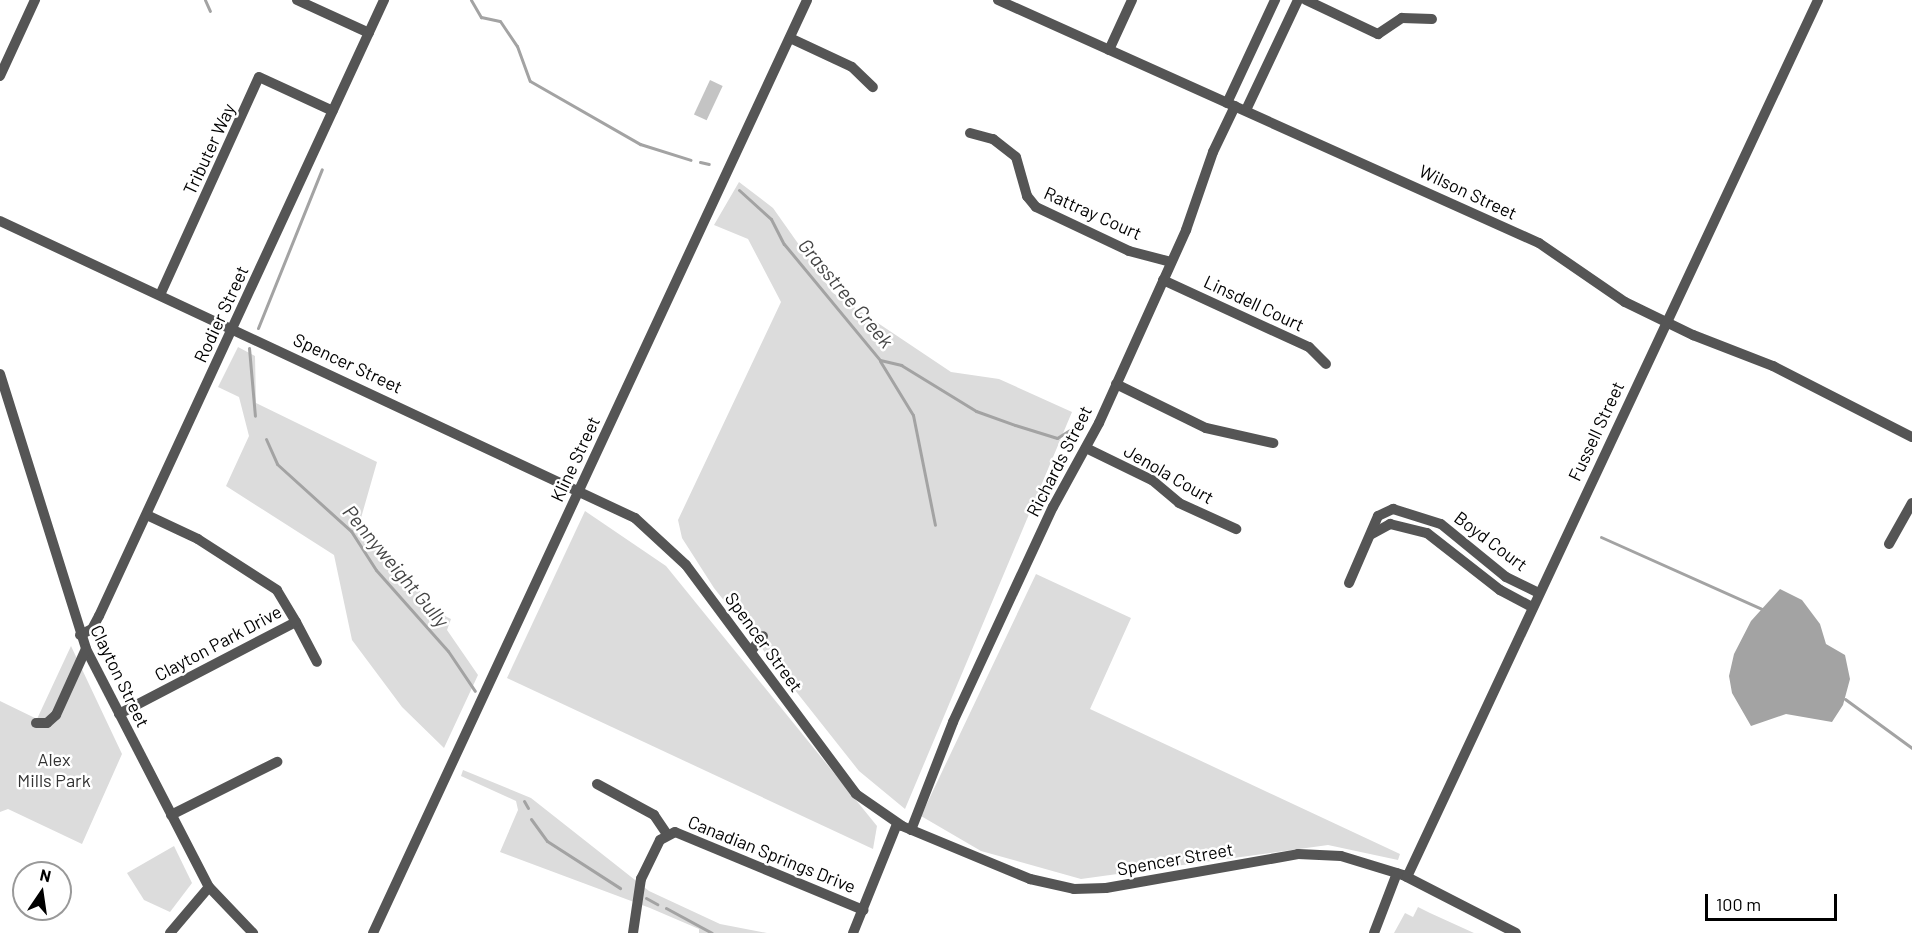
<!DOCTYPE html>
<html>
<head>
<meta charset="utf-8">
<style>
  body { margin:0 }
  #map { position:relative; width:1912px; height:933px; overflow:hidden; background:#fff; font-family:Barlow,sans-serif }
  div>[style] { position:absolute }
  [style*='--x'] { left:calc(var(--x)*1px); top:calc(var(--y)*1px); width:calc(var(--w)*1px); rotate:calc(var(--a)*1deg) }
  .green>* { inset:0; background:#dcdcdc }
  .water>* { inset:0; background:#a3a3a3 }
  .stream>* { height:3px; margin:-1.5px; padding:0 1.5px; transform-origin:1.5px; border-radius:1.5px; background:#a3a3a3 }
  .building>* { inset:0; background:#c4c4c4; transform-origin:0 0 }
  .minor>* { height:10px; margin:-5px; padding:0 5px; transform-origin:5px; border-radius:5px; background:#555 }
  span { translate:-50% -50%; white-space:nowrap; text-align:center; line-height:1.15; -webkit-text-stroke:5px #fff; paint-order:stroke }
  .street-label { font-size:18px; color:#000 }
  .park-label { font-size:18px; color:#333 }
  .water-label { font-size:20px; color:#444; font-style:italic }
  .north { position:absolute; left:12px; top:861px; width:60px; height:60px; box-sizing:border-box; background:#fff; border:2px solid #999; border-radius:50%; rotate:13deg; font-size:16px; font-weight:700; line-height:24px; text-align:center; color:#000 }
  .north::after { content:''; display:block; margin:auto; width:21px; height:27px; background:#000; clip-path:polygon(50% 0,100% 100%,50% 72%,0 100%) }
  .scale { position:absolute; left:1705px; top:894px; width:132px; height:27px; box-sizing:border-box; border:3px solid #000; border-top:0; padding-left:8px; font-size:18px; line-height:21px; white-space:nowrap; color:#000; -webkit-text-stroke:4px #fff; paint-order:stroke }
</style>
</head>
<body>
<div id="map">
  <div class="green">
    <div style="clip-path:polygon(739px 182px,773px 208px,833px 293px,951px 372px,999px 379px,1072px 412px,905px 809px,859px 771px,714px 588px,682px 538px,678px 520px,781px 302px,748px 239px,714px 225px)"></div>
    <div style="clip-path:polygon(238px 347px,255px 356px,256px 403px,377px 462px,359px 525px,441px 614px,451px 619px,447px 630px,478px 675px,444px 748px,402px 707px,352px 640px,334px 555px,226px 486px,249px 436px,239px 397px,218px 387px)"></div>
    <div style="clip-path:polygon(585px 511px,666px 566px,877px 826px,873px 849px,507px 678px)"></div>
    <div style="clip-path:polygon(1036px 574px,1131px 618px,1090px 709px,1400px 854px,1398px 860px,1328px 845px,1081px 879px,981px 851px,921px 816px)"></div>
    <div style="clip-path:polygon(71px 646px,122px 754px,82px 844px,8px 809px,0 812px,0 701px,37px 719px)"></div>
    <div style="clip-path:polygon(463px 770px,531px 798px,649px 891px,720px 924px,767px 933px,699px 933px,699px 929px,650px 908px,500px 852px,518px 810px,516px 801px,461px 776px)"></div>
    <div style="clip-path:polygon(174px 846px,192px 883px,170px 912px,144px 900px,127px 873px)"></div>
    <div style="clip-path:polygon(1418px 907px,1430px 913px,1474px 933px,1394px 933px,1405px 913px,1413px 917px)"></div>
  </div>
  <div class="water">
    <div style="clip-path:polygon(1780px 589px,1802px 600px,1820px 624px,1826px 644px,1845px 655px,1850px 679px,1843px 705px,1832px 722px,1786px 714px,1751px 726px,1732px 693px,1729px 676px,1734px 654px,1751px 621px)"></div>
  </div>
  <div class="stream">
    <div style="--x:205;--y:0;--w:12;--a:66"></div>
    <div style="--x:471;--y:0;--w:20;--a:60"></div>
    <div style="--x:481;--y:17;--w:19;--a:12"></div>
    <div style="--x:500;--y:21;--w:30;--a:56"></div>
    <div style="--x:517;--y:46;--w:37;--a:70"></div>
    <div style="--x:530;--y:81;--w:127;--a:29.8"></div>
    <div style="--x:640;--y:144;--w:53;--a:17.4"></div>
    <div style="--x:700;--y:162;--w:9;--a:13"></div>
    <div style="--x:739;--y:190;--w:43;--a:42.2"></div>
    <div style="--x:771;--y:219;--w:28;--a:63"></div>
    <div style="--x:784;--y:244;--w:151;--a:50.4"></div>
    <div style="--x:880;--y:360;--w:22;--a:13"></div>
    <div style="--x:901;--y:365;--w:88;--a:31.5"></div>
    <div style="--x:976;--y:411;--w:41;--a:19.7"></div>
    <div style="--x:1015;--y:425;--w:44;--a:17.2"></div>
    <div style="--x:1057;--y:438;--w:25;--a:-32"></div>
    <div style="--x:258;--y:328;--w:171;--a:-68.1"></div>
    <div style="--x:249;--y:348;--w:68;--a:85"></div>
    <div style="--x:880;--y:361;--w:63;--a:58.6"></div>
    <div style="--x:913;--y:415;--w:112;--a:78.7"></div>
    <div style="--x:266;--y:439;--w:27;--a:66"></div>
    <div style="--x:277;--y:464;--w:100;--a:42.2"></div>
    <div style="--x:351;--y:531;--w:46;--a:57.3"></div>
    <div style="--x:376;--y:570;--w:108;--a:48.4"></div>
    <div style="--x:448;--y:651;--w:48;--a:56"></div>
    <div style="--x:1601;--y:537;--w:176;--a:24.1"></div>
    <div style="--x:1845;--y:699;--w:83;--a:36.2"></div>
    <div style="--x:524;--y:801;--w:8;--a:60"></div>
    <div style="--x:531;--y:819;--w:27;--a:54"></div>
    <div style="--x:547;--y:841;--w:87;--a:32.8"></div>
    <div style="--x:646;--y:898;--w:13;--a:29"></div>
    <div style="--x:666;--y:908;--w:52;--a:28.5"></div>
  </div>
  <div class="building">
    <div style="left:710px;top:80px;width:14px;height:38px;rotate:25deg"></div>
  </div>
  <div class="minor">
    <div style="--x:297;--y:0;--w:79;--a:24.6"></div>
    <div style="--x:998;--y:0;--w:593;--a:24.19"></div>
    <div style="--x:1539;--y:243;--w:104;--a:34.5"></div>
    <div style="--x:1625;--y:302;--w:76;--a:25.9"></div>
    <div style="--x:1693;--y:335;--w:86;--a:21.2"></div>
    <div style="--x:1773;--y:366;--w:156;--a:27.1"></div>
    <div style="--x:1306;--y:0;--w:80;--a:25.3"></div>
    <div style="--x:1378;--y:34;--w:29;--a:-34"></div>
    <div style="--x:1402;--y:18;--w:30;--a:2"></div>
    <div style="--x:790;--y:38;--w:68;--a:25.1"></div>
    <div style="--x:852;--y:67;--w:29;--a:44"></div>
    <div style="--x:1109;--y:50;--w:55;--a:-65.3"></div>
    <div style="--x:0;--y:76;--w:84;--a:-65.3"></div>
    <div style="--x:1227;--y:103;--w:114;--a:-65"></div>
    <div style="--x:1246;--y:110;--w:122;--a:-64.7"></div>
    <div style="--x:970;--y:133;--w:24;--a:15"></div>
    <div style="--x:993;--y:139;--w:29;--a:38"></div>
    <div style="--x:1016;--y:157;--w:41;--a:74.2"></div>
    <div style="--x:1027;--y:196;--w:14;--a:51"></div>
    <div style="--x:1036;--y:207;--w:103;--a:25.3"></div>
    <div style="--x:1129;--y:251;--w:43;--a:14.7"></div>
    <div style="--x:0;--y:221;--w:701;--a:25.07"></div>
    <div style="--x:635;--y:518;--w:69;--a:42.7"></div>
    <div style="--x:686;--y:565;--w:285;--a:53.4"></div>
    <div style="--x:856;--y:794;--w:56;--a:34.8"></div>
    <div style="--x:902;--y:826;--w:139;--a:22.5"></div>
    <div style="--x:1030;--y:879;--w:45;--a:12.8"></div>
    <div style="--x:1074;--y:889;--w:32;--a:-2"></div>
    <div style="--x:1106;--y:888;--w:195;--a:-10"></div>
    <div style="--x:1298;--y:854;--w:43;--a:2.7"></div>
    <div style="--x:1341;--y:856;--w:65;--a:17"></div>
    <div style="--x:1403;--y:875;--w:127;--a:27.2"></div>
    <div style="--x:1163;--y:280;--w:161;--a:24.7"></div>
    <div style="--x:1309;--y:347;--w:24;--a:45"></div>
    <div style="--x:160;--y:295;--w:239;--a:-65.6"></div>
    <div style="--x:259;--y:77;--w:81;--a:24.7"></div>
    <div style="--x:0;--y:374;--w:288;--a:72.6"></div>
    <div style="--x:86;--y:649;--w:268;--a:62.7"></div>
    <div style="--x:209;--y:887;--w:64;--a:46.3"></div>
    <div style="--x:1116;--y:384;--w:100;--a:26.1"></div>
    <div style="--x:1206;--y:428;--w:69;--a:12.6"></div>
    <div style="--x:1086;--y:448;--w:73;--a:25.9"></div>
    <div style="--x:1152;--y:480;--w:35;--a:40"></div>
    <div style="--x:1179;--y:503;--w:63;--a:24.5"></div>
    <div style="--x:1372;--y:534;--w:21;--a:-29"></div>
    <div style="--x:1390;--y:524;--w:38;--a:14"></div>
    <div style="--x:1427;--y:533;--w:93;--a:38"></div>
    <div style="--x:1500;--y:590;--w:36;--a:28"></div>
    <div style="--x:1889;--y:544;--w:47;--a:-60.7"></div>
    <div style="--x:1349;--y:583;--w:73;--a:-66.6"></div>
    <div style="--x:1378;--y:516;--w:17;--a:-25"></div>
    <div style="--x:1393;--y:509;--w:50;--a:17.4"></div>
    <div style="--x:1441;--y:524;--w:84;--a:39.2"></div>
    <div style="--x:1506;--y:577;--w:37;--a:26"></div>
    <div style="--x:296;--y:622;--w:45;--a:62.3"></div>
    <div style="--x:80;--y:635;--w:13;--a:-27"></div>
    <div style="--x:92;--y:629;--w:15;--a:-62"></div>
    <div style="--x:99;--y:616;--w:679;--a:-65.17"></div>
    <div style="--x:751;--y:651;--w:19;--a:-51"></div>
    <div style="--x:119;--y:714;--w:199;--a:-27.5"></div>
    <div style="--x:296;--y:622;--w:37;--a:-121"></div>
    <div style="--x:277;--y:590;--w:94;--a:-147.2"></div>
    <div style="--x:198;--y:539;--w:56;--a:-154.8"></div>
    <div style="--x:36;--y:723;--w:11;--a:0"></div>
    <div style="--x:47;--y:723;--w:12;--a:-42"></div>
    <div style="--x:56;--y:715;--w:72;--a:-65.6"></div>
    <div style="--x:597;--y:784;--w:65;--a:28.5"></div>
    <div style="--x:654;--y:815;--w:23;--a:56"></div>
    <div style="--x:171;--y:815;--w:119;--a:-26.6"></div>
    <div style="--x:911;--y:830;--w:116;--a:-68.7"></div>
    <div style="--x:953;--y:722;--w:237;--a:-65.1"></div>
    <div style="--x:1053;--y:507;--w:96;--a:-61.3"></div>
    <div style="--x:1099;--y:423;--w:212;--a:-65.7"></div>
    <div style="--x:1186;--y:230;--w:83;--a:-70.9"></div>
    <div style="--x:1213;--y:152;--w:51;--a:-64.4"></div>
    <div style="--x:1407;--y:877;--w:969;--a:-64.89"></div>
    <div style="--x:170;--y:933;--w:60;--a:-49.7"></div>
    <div style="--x:373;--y:933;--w:1029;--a:-65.05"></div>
    <div style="--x:633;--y:933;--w:55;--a:-81.6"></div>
    <div style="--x:641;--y:879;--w:43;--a:-64"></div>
    <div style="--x:660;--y:840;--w:17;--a:-28"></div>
    <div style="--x:675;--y:832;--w:204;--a:22.5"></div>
    <div style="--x:853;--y:933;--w:118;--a:-68"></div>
    <div style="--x:1374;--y:933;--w:64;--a:-69"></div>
  </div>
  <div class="street-label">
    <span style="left:209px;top:149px;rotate:-65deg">Tributer Way</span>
    <span style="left:1468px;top:192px;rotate:25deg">Wilson Street</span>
    <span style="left:1093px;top:213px;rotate:24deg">Rattray Court</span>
    <span style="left:1254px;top:303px;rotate:25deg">Linsdell Court</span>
    <span style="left:221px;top:314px;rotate:-65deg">Rodier Street</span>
    <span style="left:348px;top:363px;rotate:25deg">Spencer Street</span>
    <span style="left:1596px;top:431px;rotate:-65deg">Fussell Street</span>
    <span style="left:575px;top:459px;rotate:-65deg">Kline Street</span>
    <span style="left:1059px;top:461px;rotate:-63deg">Richards Street</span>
    <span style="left:1169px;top:474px;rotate:30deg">Jenola Court</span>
    <span style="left:1491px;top:541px;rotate:37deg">Boyd Court</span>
    <span style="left:764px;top:642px;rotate:54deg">Spencer Street</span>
    <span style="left:218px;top:643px;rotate:-28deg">Clayton Park Drive</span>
    <span style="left:120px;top:676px;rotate:64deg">Clayton Street</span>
    <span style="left:772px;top:854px;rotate:22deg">Canadian Springs Drive</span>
    <span style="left:1175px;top:859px;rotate:-10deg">Spencer Street</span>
  </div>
  <div class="park-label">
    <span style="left:54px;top:770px">Alex<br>Mills Park</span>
  </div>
  <div class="water-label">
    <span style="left:846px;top:293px;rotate:50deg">Grasstree Creek</span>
    <span style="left:396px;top:566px;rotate:50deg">Pennyweight Gully</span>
  </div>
  <div class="north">N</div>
  <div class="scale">100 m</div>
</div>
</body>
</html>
